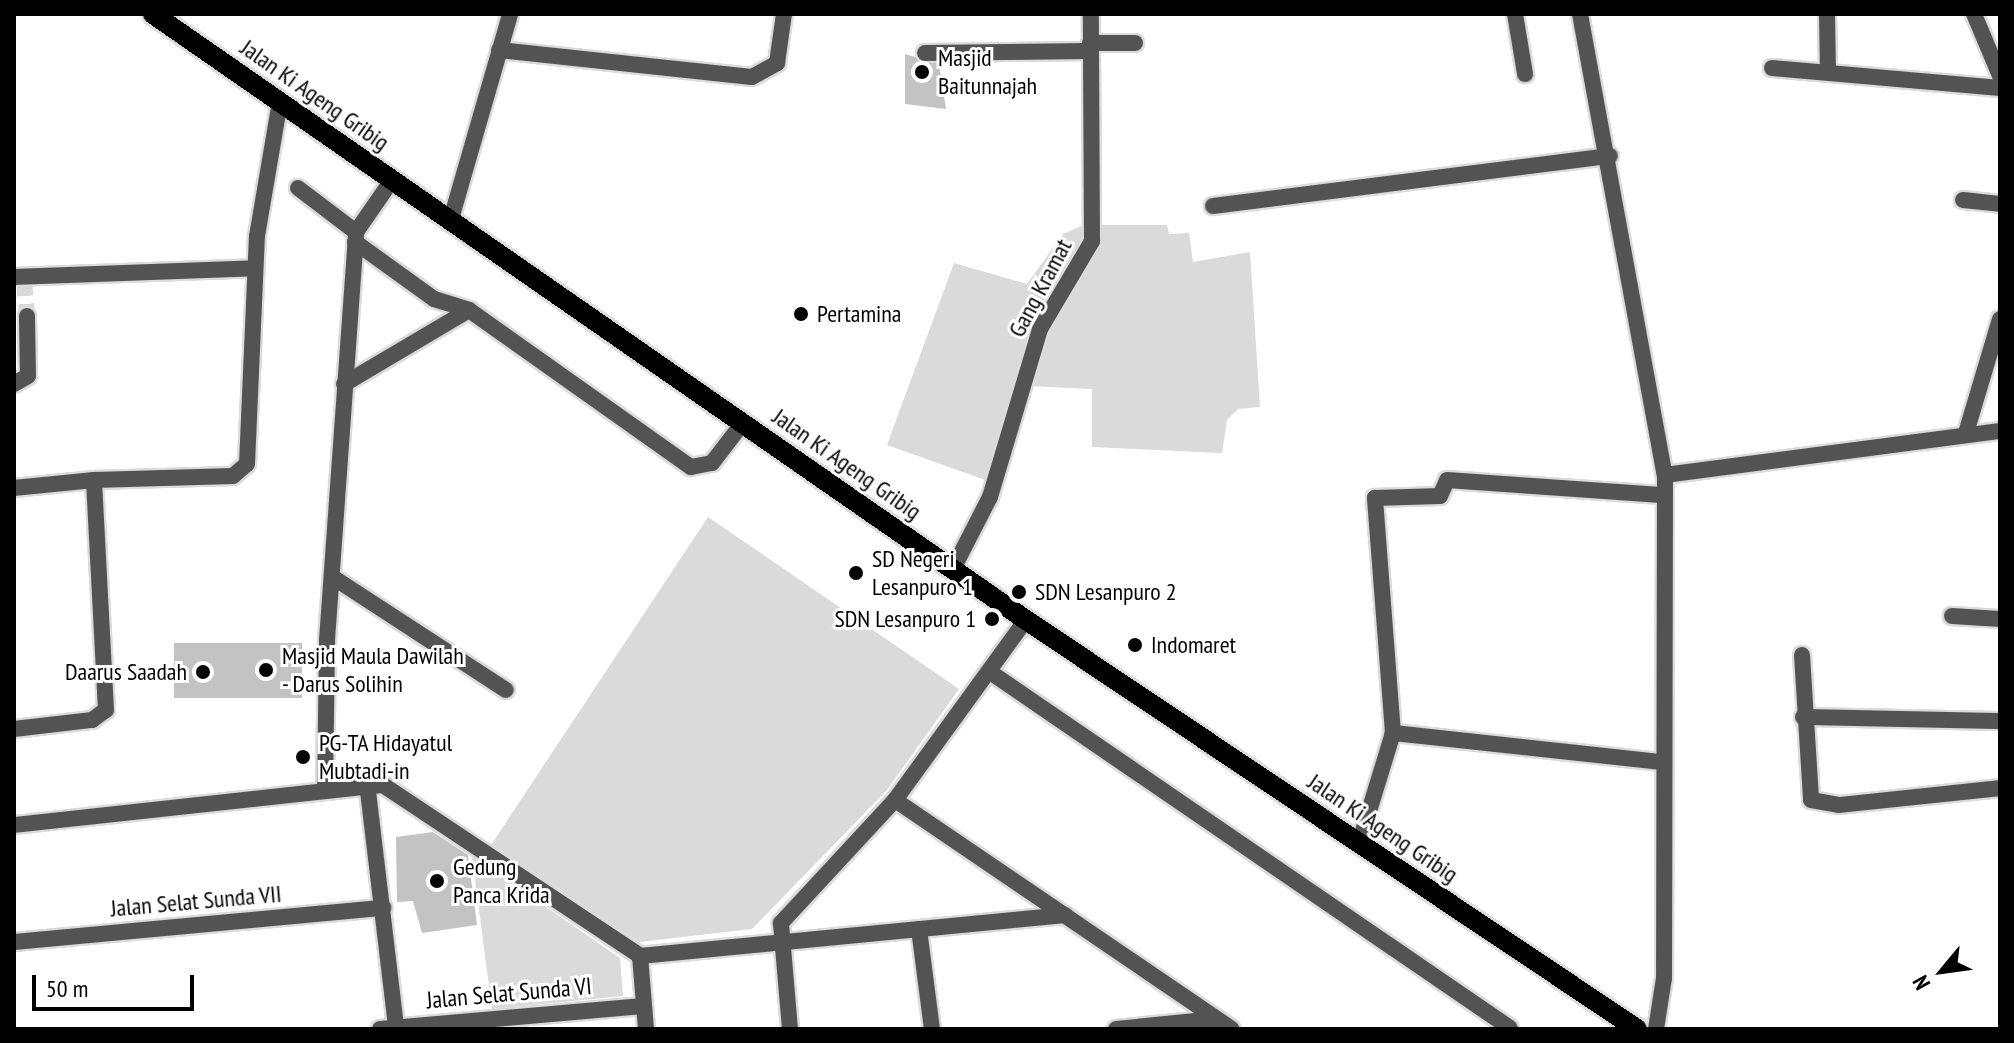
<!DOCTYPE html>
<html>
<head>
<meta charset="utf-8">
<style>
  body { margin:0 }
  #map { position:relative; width:2014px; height:1043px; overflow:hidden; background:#fff; font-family:"PT Sans Narrow",sans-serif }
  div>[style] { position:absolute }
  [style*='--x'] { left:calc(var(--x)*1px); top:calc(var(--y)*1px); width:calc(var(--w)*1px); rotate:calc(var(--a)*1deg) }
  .green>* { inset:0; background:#dadada }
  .building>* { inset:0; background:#c3c3c3; transform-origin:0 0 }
  .street-tunnel>* { height:16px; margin-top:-8px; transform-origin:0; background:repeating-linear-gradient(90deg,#d9d9d9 0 16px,transparent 0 24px) }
  .roads { filter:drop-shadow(2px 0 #dbdbdb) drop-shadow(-2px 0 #dbdbdb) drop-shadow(0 2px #dbdbdb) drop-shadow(0 -2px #dbdbdb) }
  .street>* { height:16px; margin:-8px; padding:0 8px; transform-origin:8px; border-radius:8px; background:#535353 }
  .primary>* { height:20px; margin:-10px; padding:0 10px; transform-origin:10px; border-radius:10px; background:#000 }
  .dots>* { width:22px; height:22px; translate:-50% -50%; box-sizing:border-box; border:4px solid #fff; border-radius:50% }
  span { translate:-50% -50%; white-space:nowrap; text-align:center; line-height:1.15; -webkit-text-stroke:6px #fff; paint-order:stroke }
  .poi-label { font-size:24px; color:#000 }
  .left { translate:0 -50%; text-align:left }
  .right { translate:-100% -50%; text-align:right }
  .street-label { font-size:24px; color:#000 }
  .frame { position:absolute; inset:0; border:16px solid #000; pointer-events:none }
  .north { position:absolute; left:1902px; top:931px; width:80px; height:80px; -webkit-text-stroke:6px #fff; paint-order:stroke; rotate:241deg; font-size:22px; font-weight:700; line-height:32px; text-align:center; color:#000 }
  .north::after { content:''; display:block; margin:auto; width:28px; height:36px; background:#000; clip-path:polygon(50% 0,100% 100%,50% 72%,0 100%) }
  .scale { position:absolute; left:32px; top:975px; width:162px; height:36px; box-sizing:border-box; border:4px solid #000; border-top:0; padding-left:10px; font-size:24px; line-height:28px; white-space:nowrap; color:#000; -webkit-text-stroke:6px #fff; paint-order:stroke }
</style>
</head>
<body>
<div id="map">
  <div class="green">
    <div style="clip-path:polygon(1088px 223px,1085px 243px,1046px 310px,991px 482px,887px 445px,954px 263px,1027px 284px,1063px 234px)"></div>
    <div style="clip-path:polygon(1099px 225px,1167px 225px,1169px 234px,1189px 233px,1193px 262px,1250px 252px,1260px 407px,1238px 409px,1227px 420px,1222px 453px,1092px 447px,1092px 389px,1028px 386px,1043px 338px)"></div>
    <div style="clip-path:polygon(708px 517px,959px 689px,887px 790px,752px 929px,639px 942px,491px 845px)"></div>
    <div style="clip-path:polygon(472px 856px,620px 958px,623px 996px,492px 1009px)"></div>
  </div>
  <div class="building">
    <div style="clip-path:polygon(905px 54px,939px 64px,946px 109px,905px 104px)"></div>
    <div style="left:302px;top:643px;width:55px;height:128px;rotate:90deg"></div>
    <div style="clip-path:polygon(433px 832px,468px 855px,477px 925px,422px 933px,413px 901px,397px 902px,396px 837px)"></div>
  </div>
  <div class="street-tunnel">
    <div style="--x:24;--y:280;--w:36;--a:85"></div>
  </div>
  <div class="roads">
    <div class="street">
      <div style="--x:1515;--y:14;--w:61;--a:80.5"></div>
      <div style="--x:1580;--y:14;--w:469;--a:79.6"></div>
      <div style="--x:1665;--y:475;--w:503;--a:90.11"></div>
      <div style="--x:1664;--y:978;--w:52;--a:98.9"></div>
      <div style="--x:1827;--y:14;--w:55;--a:89"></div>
      <div style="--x:1974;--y:14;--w:67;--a:67.2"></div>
      <div style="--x:1090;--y:43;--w:45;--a:0"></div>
      <div style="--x:499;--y:50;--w:254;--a:6.1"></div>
      <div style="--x:752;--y:77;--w:29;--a:-29"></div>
      <div style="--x:777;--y:63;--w:49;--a:-81.9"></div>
      <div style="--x:925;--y:53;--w:165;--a:-0.7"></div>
      <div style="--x:1772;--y:68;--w:229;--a:5"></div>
      <div style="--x:298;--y:188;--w:73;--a:37.2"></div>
      <div style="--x:1963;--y:200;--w:37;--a:6"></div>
      <div style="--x:1213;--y:206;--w:400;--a:-7.2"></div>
      <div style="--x:451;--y:219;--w:213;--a:-73.9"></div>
      <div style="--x:355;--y:242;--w:97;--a:35.8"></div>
      <div style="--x:434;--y:299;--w:37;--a:17"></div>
      <div style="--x:469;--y:310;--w:272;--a:35.3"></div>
      <div style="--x:691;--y:467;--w:21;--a:-11"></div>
      <div style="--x:712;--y:463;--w:49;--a:-52.4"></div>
      <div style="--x:14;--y:277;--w:240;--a:-2.1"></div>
      <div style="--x:14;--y:384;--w:16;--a:-30"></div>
      <div style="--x:28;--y:376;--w:60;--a:-91"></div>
      <div style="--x:344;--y:384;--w:145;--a:-30.6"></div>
      <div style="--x:1966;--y:433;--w:119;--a:-73.4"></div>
      <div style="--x:1665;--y:475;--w:338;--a:-7.5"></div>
      <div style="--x:14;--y:488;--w:80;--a:-5.7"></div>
      <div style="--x:953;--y:569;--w:81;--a:-62.8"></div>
      <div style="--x:990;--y:497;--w:175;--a:-73.4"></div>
      <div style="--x:1040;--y:329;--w:102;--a:-59.4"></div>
      <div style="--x:1092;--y:241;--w:227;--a:-90.3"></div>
      <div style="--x:334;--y:578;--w:205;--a:33.1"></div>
      <div style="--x:1952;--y:616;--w:48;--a:3.6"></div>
      <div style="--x:1802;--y:655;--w:145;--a:86.4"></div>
      <div style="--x:1811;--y:800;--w:28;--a:10"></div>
      <div style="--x:1839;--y:805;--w:162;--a:-6"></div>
      <div style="--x:990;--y:672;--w:630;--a:34.4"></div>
      <div style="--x:1803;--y:717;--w:197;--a:1.2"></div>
      <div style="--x:14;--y:729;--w:79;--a:-6.6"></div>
      <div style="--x:92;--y:720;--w:17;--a:-36"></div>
      <div style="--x:106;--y:710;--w:230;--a:-93"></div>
      <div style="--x:94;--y:480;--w:139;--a:-1.6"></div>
      <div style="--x:233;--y:476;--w:18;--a:-41"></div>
      <div style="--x:247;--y:464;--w:228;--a:-87.5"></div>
      <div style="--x:257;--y:236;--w:136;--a:-80.3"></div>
      <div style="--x:1661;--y:762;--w:270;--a:-173.8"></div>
      <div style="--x:1393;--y:733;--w:236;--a:-94.4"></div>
      <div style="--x:1375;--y:498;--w:65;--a:-1.8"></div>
      <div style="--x:1440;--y:496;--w:17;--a:-66"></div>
      <div style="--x:1447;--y:480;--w:218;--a:4"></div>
      <div style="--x:367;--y:783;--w:247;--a:83.2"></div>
      <div style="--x:325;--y:788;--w:148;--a:-89.2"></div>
      <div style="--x:327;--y:640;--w:409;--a:-85.9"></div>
      <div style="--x:356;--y:232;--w:63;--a:-55.3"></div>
      <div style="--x:895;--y:800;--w:407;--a:34.2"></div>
      <div style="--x:14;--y:825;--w:371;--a:-6.2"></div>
      <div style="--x:383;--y:785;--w:309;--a:33.6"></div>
      <div style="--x:1359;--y:844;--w:116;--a:-73"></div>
      <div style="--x:919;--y:929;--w:101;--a:82.6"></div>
      <div style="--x:14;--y:942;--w:371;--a:-5.3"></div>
      <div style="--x:380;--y:1029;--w:264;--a:-5"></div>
      <div style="--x:646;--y:1029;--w:73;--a:-94.7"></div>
      <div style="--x:640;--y:956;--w:427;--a:-5.5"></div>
      <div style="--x:790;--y:1029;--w:106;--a:-94.9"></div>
      <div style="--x:781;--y:923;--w:168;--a:-47.2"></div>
      <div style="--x:895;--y:800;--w:223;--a:-54"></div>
      <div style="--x:1116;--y:1029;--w:100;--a:-5.7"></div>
    </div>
    <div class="primary">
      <div style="--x:153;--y:14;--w:1063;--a:34.77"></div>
      <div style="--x:1026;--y:620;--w:735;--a:33.8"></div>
    </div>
  </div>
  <div class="dots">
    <div style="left:922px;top:72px;background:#000"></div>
    <div style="left:801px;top:314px;background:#000"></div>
    <div style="left:856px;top:573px;background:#000"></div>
    <div style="left:1019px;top:592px;background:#000"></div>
    <div style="left:992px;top:619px;background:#000"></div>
    <div style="left:1135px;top:645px;background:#000"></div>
    <div style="left:266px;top:670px;background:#000"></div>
    <div style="left:203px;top:672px;background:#000"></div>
    <div style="left:303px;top:757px;background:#000"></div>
    <div style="left:437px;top:881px;background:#000"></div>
  </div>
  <div class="poi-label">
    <span class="left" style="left:938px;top:72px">Masjid<br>Baitunnajah</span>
    <span class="left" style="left:817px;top:314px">Pertamina</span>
    <span class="left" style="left:872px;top:573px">SD Negeri<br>Lesanpuro 1</span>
    <span class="left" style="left:1035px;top:592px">SDN Lesanpuro 2</span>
    <span class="right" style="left:976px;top:619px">SDN Lesanpuro 1</span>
    <span class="left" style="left:1151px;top:645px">Indomaret</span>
    <span class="left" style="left:282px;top:670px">Masjid Maula Dawilah<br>- Darus Solihin</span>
    <span class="right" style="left:187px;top:672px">Daarus Saadah</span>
    <span class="left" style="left:319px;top:757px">PG-TA Hidayatul<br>Mubtadi-in</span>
    <span class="left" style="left:453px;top:881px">Gedung<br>Panca Krida</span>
  </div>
  <div class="street-label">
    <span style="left:315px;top:95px;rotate:35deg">Jalan Ki Ageng Gribig</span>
    <span style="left:1040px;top:288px;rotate:-62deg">Gang Kramat</span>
    <span style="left:847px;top:464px;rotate:35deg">Jalan Ki Ageng Gribig</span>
    <span style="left:1383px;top:828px;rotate:34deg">Jalan Ki Ageng Gribig</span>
    <span style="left:196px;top:901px;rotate:-5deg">Jalan Selat Sunda VII</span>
    <span style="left:509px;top:993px;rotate:-5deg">Jalan Selat Sunda VI</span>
  </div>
  <div class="frame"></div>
  <div class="north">N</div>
  <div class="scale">50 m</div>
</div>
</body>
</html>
